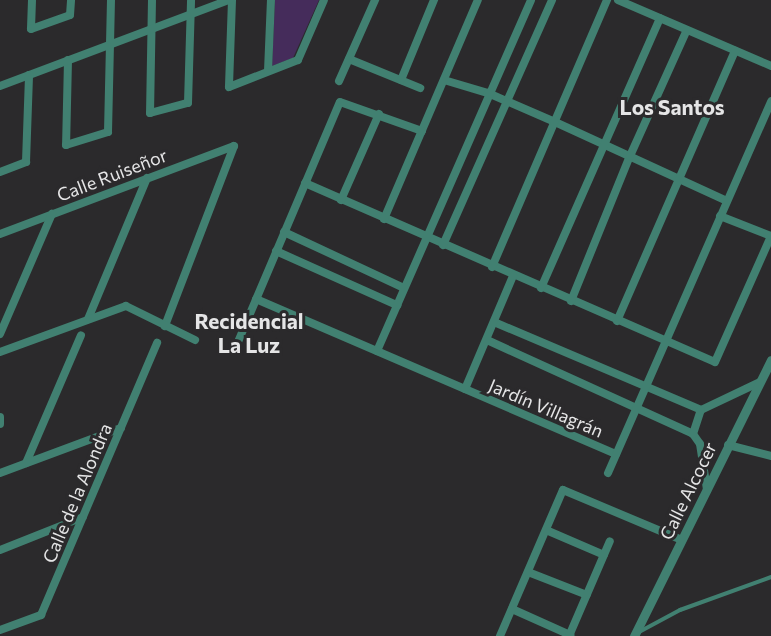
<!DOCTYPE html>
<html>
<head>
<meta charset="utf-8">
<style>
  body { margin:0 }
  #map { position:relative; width:771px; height:636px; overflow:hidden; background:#2b2a2c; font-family:Commissioner,sans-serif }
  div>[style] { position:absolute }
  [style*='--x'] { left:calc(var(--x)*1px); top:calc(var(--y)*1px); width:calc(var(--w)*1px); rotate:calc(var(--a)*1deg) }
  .green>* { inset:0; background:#452c5b }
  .service>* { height:4px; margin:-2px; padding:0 2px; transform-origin:2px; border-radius:2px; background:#418071 }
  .minor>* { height:8px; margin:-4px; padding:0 4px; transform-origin:4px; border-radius:4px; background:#418071 }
  .tertiary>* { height:9px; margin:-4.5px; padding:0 4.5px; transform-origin:4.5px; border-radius:4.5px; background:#418071 }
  span { translate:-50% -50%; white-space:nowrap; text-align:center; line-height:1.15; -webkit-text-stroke:6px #2b2a2c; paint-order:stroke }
  .street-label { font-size:18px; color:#e5e5e6 }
  .quarter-label { font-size:21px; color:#e5e5e6; font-weight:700 }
</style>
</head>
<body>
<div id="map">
  <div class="green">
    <div style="clip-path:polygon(275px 0,319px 0,293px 58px,272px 66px)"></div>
  </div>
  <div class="service">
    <div style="--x:639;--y:632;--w:47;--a:-28.2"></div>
    <div style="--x:680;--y:610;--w:97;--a:-19.9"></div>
  </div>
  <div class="minor">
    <div style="--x:32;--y:0;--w:29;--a:92"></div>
    <div style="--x:31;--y:29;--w:41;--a:-19.7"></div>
    <div style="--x:70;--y:15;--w:15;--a:-86"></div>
    <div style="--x:152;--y:0;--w:113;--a:91"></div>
    <div style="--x:150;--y:113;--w:39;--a:-15"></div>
    <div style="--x:188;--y:103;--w:103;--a:-88.3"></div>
    <div style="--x:232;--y:0;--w:87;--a:92"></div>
    <div style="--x:229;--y:87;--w:74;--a:-21.4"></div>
    <div style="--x:298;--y:60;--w:65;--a:-66.6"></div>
    <div style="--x:618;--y:0;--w:167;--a:23.3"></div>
    <div style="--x:349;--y:59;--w:77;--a:22.2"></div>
    <div style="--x:68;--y:60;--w:85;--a:91.3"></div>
    <div style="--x:66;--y:145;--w:44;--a:-17.2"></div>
    <div style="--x:108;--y:132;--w:132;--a:-88.7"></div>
    <div style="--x:268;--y:71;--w:71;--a:-87.6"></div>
    <div style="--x:401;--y:80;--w:87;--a:-67.6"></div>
    <div style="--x:444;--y:80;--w:46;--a:16.5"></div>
    <div style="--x:488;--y:93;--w:73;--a:23.4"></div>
    <div style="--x:555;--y:122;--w:189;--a:24.7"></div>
    <div style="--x:339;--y:81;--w:89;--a:-66"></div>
    <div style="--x:0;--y:86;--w:245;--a:-20.6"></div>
    <div style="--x:0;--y:172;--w:28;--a:-21"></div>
    <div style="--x:26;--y:162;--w:87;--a:-88"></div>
    <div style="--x:305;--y:183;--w:447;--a:23.6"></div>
    <div style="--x:715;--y:362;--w:138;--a:-66"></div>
    <div style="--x:341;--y:200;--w:94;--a:-66.2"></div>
    <div style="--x:720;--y:216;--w:55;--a:21.4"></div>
    <div style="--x:384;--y:219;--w:238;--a:-66.8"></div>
    <div style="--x:284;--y:232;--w:132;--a:25"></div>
    <div style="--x:0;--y:234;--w:250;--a:-20.6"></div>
    <div style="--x:234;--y:146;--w:193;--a:111"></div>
    <div style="--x:443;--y:245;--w:268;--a:-66"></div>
    <div style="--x:276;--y:251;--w:133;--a:24.1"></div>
    <div style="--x:492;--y:267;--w:291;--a:-66.7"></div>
    <div style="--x:541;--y:288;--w:295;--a:-66.2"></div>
    <div style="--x:256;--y:299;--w:392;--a:23.3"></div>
    <div style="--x:571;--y:301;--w:157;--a:-67.9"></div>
    <div style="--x:630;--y:156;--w:138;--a:-65.7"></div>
    <div style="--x:88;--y:319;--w:153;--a:-67.3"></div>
    <div style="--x:617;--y:321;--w:295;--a:-66.4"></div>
    <div style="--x:494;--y:322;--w:225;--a:23"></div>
    <div style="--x:701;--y:410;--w:65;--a:-25.4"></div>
    <div style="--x:0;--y:334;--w:131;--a:-66.6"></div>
    <div style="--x:487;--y:340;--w:226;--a:24.5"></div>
    <div style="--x:693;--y:434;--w:12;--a:55"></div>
    <div style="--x:700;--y:444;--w:47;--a:81.3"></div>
    <div style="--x:235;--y:349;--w:268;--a:-67"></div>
    <div style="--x:340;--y:102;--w:87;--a:19.5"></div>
    <div style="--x:377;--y:351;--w:383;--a:-66.3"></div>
    <div style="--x:0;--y:352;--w:134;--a:-20.1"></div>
    <div style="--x:126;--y:306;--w:77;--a:26.2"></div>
    <div style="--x:465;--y:389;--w:123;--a:-67"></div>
    <div style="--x:0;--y:417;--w:7;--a:90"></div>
    <div style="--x:693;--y:434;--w:25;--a:-72"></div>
    <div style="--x:728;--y:445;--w:44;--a:14.3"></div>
    <div style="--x:26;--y:463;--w:139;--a:-66.7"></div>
    <div style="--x:0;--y:473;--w:129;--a:-20.4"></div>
    <div style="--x:608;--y:473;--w:406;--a:-66.3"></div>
    <div style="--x:546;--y:530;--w:63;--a:23.3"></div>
    <div style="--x:0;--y:550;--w:89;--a:-21.7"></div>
    <div style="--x:528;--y:572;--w:63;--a:21.3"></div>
    <div style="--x:512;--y:609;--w:64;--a:24.1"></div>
    <div style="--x:0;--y:630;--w:44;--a:-20.1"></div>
    <div style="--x:41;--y:615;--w:296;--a:-66.9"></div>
    <div style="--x:500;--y:636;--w:159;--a:-66.7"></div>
    <div style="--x:563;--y:490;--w:129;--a:22.8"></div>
    <div style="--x:569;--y:636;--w:103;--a:-66.7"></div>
  </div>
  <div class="tertiary">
    <div style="--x:634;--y:636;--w:308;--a:-63.6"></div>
  </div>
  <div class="street-label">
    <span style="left:112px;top:175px;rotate:-21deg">Calle Ruiseñor</span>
    <span style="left:546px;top:408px;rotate:23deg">Jardín Villagrán</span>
    <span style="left:688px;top:491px;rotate:-64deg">Calle Alcocer</span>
    <span style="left:77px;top:493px;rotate:-67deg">Calle de la Alondra</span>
  </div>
  <div class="quarter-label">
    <span style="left:672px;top:107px">Los Santos</span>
    <span style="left:249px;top:333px">Recidencial<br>La Luz</span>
  </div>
</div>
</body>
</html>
